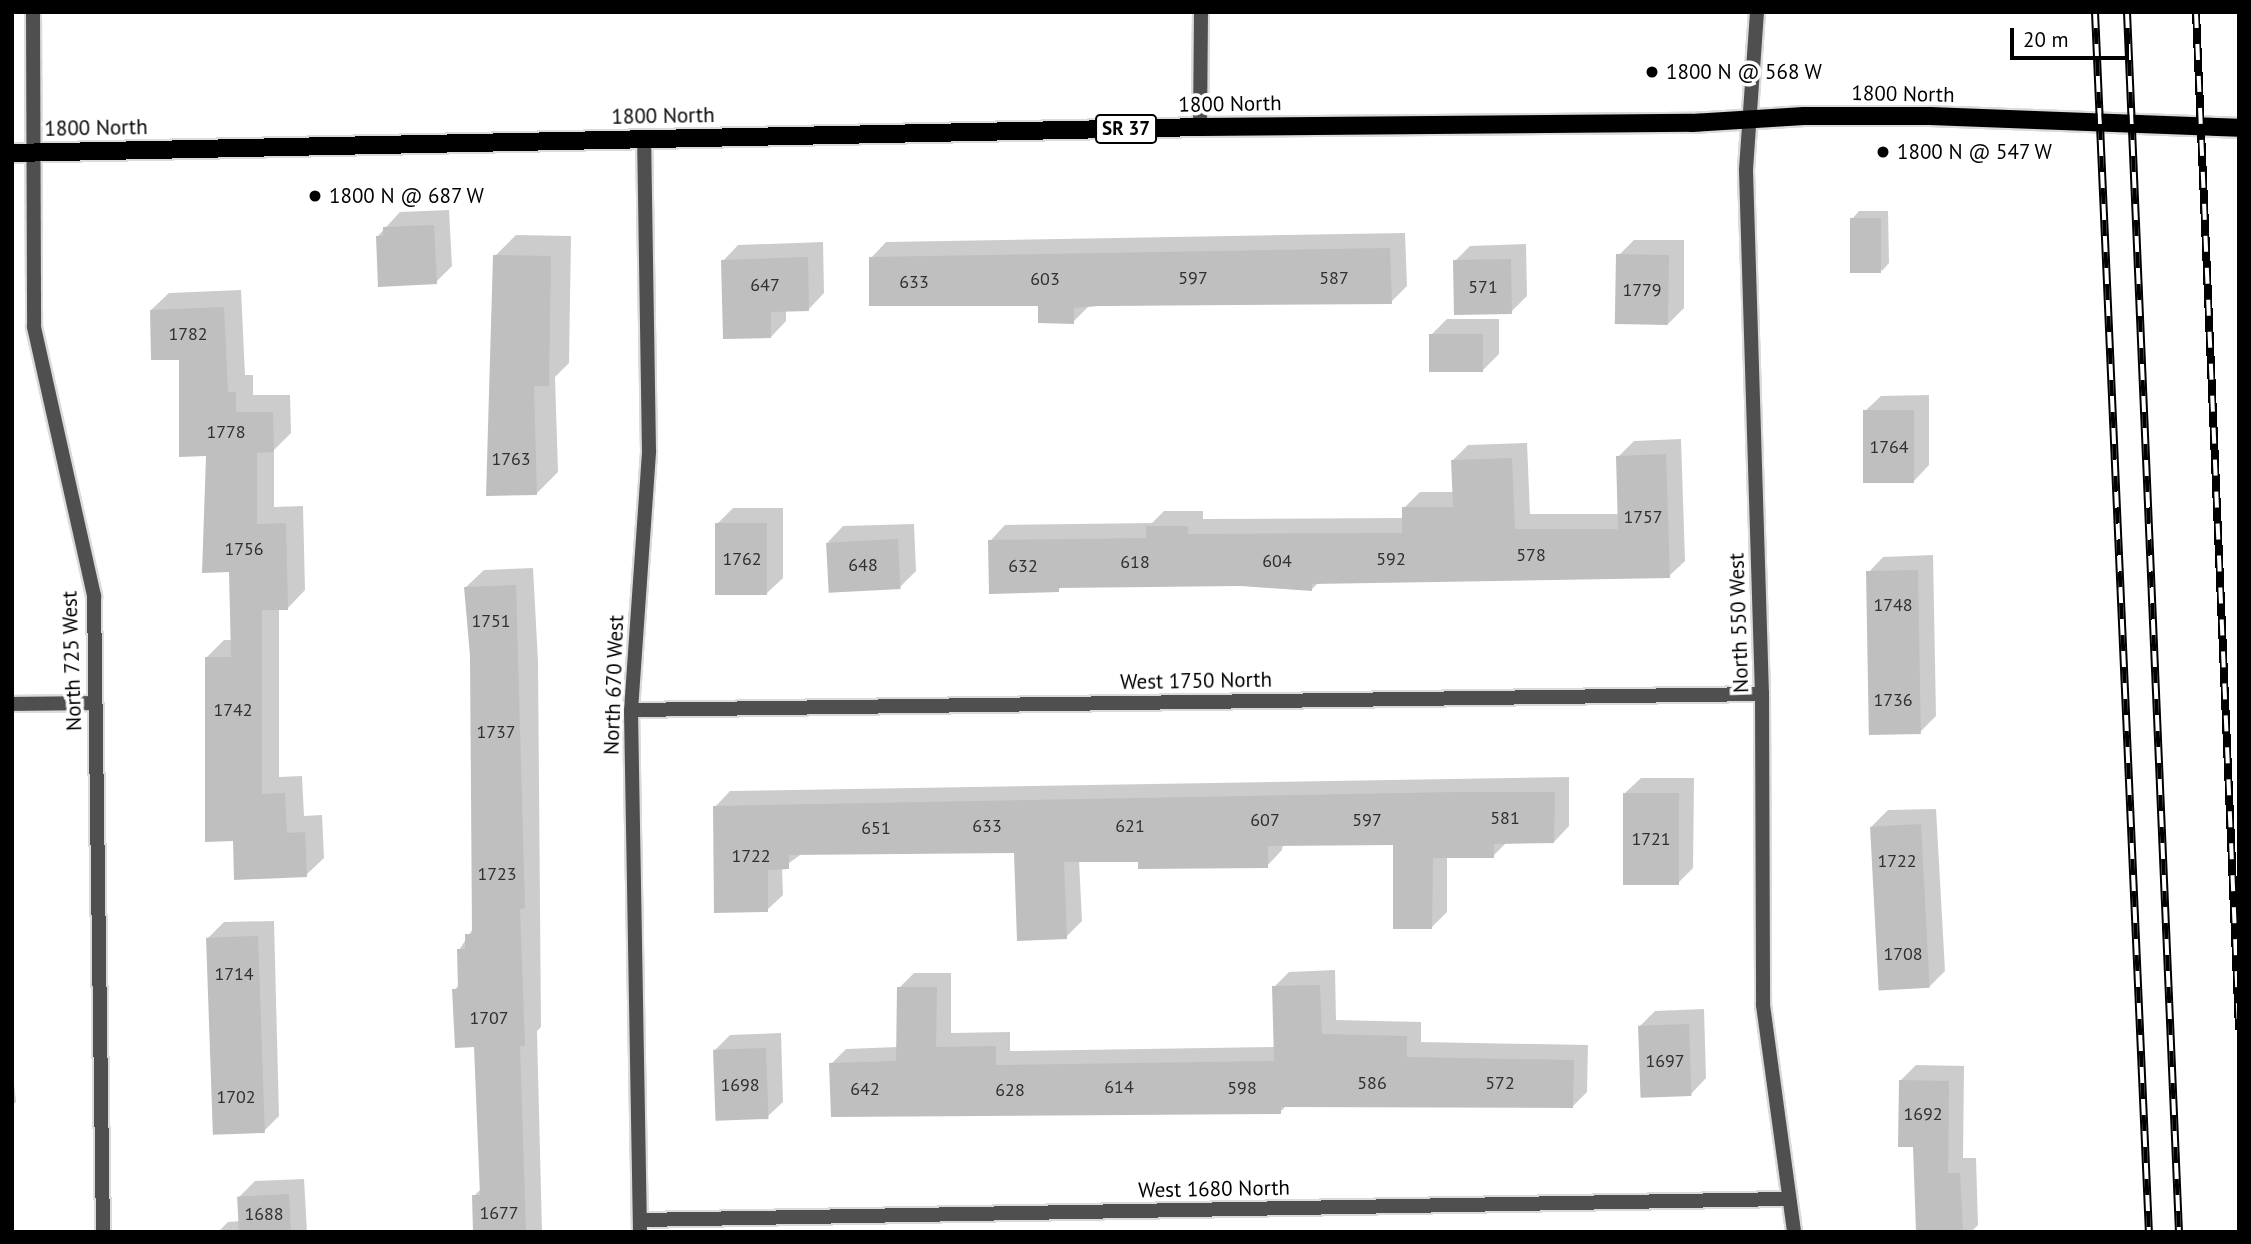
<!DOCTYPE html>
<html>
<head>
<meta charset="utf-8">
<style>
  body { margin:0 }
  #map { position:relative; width:2251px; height:1244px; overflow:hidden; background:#fff; font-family:"PT Sans",sans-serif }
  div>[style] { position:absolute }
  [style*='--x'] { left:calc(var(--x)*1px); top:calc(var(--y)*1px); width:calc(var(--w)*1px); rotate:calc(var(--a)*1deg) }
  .shadow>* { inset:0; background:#0003 }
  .building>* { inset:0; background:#bfbfbf; transform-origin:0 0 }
  .roads { filter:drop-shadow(2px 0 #dbdbdb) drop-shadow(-2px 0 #dbdbdb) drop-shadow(0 2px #dbdbdb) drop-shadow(0 -2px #dbdbdb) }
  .street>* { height:14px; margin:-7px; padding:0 7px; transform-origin:7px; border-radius:7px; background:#4f4f4f }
  .primary>* { height:18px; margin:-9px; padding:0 9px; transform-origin:9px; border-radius:9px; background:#000 }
  .rail>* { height:8px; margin-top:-4px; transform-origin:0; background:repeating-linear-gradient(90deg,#fff 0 16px,#000 0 32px); box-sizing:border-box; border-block:2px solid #000 }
  .dots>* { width:19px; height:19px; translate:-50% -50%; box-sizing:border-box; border:4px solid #fff; border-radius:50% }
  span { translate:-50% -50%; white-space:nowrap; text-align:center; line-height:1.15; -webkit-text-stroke:7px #fff; paint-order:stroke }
  .number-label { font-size:18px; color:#303030 }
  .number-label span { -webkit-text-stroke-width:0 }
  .shield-label span { padding:2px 5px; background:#fff; border:2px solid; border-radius:5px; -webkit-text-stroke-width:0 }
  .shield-label { font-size:19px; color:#000; font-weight:700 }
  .poi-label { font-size:21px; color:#000 }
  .left { translate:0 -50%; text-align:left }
  .street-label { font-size:21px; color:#000 }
  .frame { position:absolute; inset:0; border:14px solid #000; pointer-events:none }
  .scale { position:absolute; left:2010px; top:28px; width:119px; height:32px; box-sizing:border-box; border:4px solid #000; border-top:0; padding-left:9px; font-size:21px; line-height:24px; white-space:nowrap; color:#000; -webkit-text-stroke:5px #fff; paint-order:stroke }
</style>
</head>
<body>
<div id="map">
  <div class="shadow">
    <div style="clip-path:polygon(449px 210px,452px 266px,436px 282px,377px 237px,400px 212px)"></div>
    <div style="clip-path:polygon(1859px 211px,1888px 211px,1889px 263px,1882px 271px,1852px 219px)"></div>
    <div style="clip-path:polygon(1405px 233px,1407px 286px,1391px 302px,1089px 306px,1073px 322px,1040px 304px,871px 258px,886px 242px)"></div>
    <div style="clip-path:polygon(516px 235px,571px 236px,569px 363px,555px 377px,558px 472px,537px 493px,495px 256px)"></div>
    <div style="clip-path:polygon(1634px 240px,1684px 240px,1684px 308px,1668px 324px,1618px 256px)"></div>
    <div style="clip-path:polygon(823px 242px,824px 293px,809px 309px,786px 310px,786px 321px,771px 337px,723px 261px,738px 245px)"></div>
    <div style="clip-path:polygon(1526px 244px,1527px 296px,1511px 312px,1454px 262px,1470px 246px)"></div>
    <div style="clip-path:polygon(241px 290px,245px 375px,253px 375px,253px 395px,290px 395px,291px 433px,274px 450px,274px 507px,303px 506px,305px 590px,288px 608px,279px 608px,279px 777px,302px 776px,304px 816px,322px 815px,324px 858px,306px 875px,234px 839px,206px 658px,224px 640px,232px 640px,230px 570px,208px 454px,181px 358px,151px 310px,169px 293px)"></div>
    <div style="clip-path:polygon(1447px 319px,1499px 319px,1499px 354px,1483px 370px,1431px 335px)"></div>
    <div style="clip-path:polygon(1929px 395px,1929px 465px,1914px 481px,1865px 411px,1881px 396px)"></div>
    <div style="clip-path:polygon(1681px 439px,1685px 561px,1669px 576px,1319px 582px,1312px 589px,1241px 584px,1062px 586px,1058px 590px,990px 541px,1005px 525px,1152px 523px,1164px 511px,1203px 511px,1203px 519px,1404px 518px,1404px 508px,1420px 492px,1454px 492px,1452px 461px,1468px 445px,1527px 443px,1530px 514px,1620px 514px,1618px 457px,1634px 441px)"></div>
    <div style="clip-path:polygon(733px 508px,783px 508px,783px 578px,767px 593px,717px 524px)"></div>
    <div style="clip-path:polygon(914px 524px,916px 571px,900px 587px,828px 542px,843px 526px)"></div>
    <div style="clip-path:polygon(1933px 555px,1936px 716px,1920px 732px,1868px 573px,1883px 557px)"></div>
    <div style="clip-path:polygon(533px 568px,538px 661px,541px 1027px,537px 1031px,542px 1232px,474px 1232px,474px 1196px,482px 1188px,476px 1046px,454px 990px,460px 984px,459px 950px,474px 927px,472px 656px,466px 587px,484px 570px)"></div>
    <div style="clip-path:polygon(1569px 777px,1569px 826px,1554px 842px,1507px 842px,1493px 856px,1447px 856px,1447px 912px,1432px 927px,1395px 843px,1283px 844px,1282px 850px,1267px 866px,1079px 860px,1082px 921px,1066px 937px,1016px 851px,803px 853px,782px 868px,783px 895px,767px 910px,715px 807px,730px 791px)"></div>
    <div style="clip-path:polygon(1641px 778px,1694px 778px,1693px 868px,1677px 884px,1625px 793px)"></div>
    <div style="clip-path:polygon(1936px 809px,1945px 971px,1929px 987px,1872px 826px,1888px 810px)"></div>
    <div style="clip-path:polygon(274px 921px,279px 1116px,263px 1132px,208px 938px,224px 922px)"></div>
    <div style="clip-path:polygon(1335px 970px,1336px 1020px,1421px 1022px,1421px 1042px,1588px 1045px,1587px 1092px,1572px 1107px,1287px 1105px,1280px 1112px,831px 1064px,846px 1049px,898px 1047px,899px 988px,914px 973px,951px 973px,951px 1033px,1010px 1032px,1010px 1051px,1276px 1047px,1274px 987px,1289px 972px)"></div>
    <div style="clip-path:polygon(1704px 1009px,1706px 1078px,1691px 1094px,1639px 1027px,1655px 1011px)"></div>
    <div style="clip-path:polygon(781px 1033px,783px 1102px,767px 1117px,714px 1051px,730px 1035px)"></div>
    <div style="clip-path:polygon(1916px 1065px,1964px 1066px,1963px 1158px,1976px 1158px,1978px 1225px,1971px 1232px,1918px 1232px,1914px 1146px,1900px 1081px)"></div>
    <div style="clip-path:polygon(12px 1067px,16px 1102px,12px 1105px)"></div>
    <div style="clip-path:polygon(304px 1179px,307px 1232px,218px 1232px,228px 1222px,241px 1221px,239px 1197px,255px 1181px)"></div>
  </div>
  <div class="building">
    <div style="left:1850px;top:218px;width:31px;height:55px"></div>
    <div style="clip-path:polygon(434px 225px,437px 284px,378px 287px,376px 236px,383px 236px,383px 227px)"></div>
    <div style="clip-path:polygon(1390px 248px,1392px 304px,1099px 306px,1074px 308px,1074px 324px,1038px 323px,1038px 306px,869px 306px,869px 257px)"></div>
    <div style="clip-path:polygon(493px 255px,551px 256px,549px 386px,534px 386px,537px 495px,486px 496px)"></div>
    <div style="left:1669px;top:255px;width:70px;height:53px;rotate:91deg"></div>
    <div style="clip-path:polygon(808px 257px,809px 311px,771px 312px,771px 338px,723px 339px,721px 260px)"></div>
    <div style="left:1511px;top:259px;width:55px;height:58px;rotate:89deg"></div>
    <div style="clip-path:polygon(224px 307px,228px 392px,236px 392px,236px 412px,273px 412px,274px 452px,257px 453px,257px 524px,286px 523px,288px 610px,262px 610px,262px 794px,285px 793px,287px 833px,305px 832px,307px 877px,234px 880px,233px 841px,205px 842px,205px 657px,231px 657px,229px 572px,202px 573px,206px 456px,179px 457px,179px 360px,151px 360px,150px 310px)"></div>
    <div style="left:1429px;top:334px;width:54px;height:38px"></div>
    <div style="left:1914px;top:410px;width:73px;height:51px;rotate:90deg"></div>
    <div style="clip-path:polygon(1666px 454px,1670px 578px,1312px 584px,1312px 591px,1241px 586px,1059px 588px,1059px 592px,989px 594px,988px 540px,1146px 538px,1146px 526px,1188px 526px,1188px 534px,1402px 533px,1402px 507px,1453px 507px,1451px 460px,1512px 458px,1515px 529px,1618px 529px,1616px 456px)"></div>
    <div style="left:715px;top:523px;width:52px;height:72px"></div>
    <div style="left:898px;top:539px;width:50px;height:72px;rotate:87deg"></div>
    <div style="left:1918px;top:570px;width:164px;height:52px;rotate:89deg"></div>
    <div style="clip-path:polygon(516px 585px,525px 908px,520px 909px,525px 1046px,520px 1046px,526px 1232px,473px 1232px,472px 1195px,480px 1195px,474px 1047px,455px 1048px,452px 989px,458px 989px,457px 949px,465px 949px,465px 934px,472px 934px,470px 656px,464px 587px)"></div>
    <div style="clip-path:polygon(1456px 792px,1555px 792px,1554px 843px,1494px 844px,1494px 858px,1433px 858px,1432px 929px,1393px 929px,1393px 845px,1268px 846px,1268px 868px,1138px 869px,1138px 862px,1064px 862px,1067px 939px,1017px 941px,1014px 853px,789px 855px,789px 869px,768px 870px,768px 912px,714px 913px,713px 806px)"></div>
    <div style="left:1623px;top:793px;width:56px;height:92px"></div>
    <div style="left:1921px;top:824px;width:164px;height:51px;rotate:87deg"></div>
    <div style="left:258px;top:936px;width:197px;height:52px;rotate:88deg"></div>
    <div style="clip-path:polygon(1320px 985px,1322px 1034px,1407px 1036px,1407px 1057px,1574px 1060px,1573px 1108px,1281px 1107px,1281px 1114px,831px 1117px,829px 1063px,896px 1061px,897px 987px,937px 987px,936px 1047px,996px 1046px,996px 1065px,1274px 1061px,1272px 986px)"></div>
    <div style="left:1689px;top:1024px;width:72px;height:51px;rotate:88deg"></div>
    <div style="left:766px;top:1048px;width:71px;height:53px;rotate:88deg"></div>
    <div style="clip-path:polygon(1899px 1080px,1949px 1081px,1948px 1173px,1960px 1173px,1963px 1232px,1916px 1232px,1913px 1147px,1898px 1147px)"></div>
    <div style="left:289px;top:1194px;width:38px;height:52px;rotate:87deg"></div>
  </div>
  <div class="roads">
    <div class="street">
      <div style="--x:33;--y:12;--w:315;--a:89.8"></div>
      <div style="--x:34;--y:327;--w:276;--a:77.4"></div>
      <div style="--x:94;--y:596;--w:636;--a:89.19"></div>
      <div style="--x:1757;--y:12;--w:159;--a:94"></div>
      <div style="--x:1746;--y:171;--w:523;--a:88.25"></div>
      <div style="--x:1762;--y:694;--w:311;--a:89.8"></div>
      <div style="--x:1763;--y:1005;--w:229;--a:82.2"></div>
      <div style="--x:1200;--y:127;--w:115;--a:-89.5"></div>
      <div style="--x:12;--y:704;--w:83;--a:-0.7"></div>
      <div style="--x:631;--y:710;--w:1131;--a:-0.81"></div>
      <div style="--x:640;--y:1220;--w:1148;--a:-1.05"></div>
      <div style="--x:640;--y:1232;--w:522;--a:-90.99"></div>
      <div style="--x:631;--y:710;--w:260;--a:-86"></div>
      <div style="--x:649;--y:451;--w:312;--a:-90.9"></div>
    </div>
    <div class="primary">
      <div style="--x:12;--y:153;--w:1188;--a:-1.25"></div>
      <div style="--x:1200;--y:127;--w:492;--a:-0.5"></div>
      <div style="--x:1692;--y:123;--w:112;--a:-3.6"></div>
      <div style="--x:1804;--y:116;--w:126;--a:0"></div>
      <div style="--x:1930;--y:116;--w:309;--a:2.2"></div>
    </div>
  </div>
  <div class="rail">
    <div style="--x:2095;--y:12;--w:1221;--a:87.47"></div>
    <div style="--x:2127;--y:12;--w:1221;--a:87.56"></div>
    <div style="--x:2196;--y:12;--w:1019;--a:87.58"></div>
  </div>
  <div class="dots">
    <div style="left:1652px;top:72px;background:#000"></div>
    <div style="left:1883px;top:152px;background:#000"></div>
    <div style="left:315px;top:196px;background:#000"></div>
  </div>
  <div class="number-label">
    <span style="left:1193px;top:278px">597</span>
    <span style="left:1334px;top:278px">587</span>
    <span style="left:1045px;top:279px">603</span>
    <span style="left:914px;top:282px">633</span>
    <span style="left:765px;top:285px">647</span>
    <span style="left:1483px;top:287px">571</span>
    <span style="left:1642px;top:290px">1779</span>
    <span style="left:188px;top:334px">1782</span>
    <span style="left:226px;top:432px">1778</span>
    <span style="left:1889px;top:447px">1764</span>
    <span style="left:511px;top:459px">1763</span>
    <span style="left:1643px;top:517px">1757</span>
    <span style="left:244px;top:549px">1756</span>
    <span style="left:1531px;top:555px">578</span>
    <span style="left:742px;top:559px">1762</span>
    <span style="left:1391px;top:559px">592</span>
    <span style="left:1277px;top:561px">604</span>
    <span style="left:1135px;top:562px">618</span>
    <span style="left:863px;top:565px">648</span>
    <span style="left:1023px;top:566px">632</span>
    <span style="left:1893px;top:605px">1748</span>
    <span style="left:491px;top:621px">1751</span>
    <span style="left:1893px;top:700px">1736</span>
    <span style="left:233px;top:710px">1742</span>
    <span style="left:496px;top:732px">1737</span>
    <span style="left:1505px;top:818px">581</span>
    <span style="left:1265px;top:820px">607</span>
    <span style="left:1367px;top:820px">597</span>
    <span style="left:987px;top:826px">633</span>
    <span style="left:1130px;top:826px">621</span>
    <span style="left:876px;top:828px">651</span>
    <span style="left:1651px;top:839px">1721</span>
    <span style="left:751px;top:856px">1722</span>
    <span style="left:1897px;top:861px">1722</span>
    <span style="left:497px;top:874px">1723</span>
    <span style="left:1903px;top:954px">1708</span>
    <span style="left:234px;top:974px">1714</span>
    <span style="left:489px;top:1018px">1707</span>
    <span style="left:1665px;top:1061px">1697</span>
    <span style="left:1372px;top:1083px">586</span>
    <span style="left:1500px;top:1083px">572</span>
    <span style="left:740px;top:1085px">1698</span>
    <span style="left:1119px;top:1087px">614</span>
    <span style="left:1242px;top:1088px">598</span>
    <span style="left:865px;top:1089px">642</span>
    <span style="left:1010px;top:1090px">628</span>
    <span style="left:236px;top:1097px">1702</span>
    <span style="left:1923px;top:1114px">1692</span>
    <span style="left:499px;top:1213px">1677</span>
    <span style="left:264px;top:1214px">1688</span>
  </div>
  <div class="shield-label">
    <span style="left:1126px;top:129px">SR 37</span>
  </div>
  <div class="poi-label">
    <span class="left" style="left:1666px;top:72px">1800 N @ 568 W</span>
    <span class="left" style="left:1897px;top:152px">1800 N @ 547 W</span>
    <span class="left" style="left:329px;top:196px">1800 N @ 687 W</span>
  </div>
  <div class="street-label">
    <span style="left:1903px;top:94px;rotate:1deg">1800 North</span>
    <span style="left:1230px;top:104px;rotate:-1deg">1800 North</span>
    <span style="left:663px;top:116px;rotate:-1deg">1800 North</span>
    <span style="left:96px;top:128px;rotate:-1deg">1800 North</span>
    <span style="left:1739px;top:623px;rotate:-92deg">North 550 West</span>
    <span style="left:72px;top:661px;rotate:-92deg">North 725 West</span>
    <span style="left:1196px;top:681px;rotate:-1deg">West 1750 North</span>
    <span style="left:614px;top:685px;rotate:-88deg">North 670 West</span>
    <span style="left:1214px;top:1189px;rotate:-1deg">West 1680 North</span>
  </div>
  <div class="frame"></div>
  <div class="scale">20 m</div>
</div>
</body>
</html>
